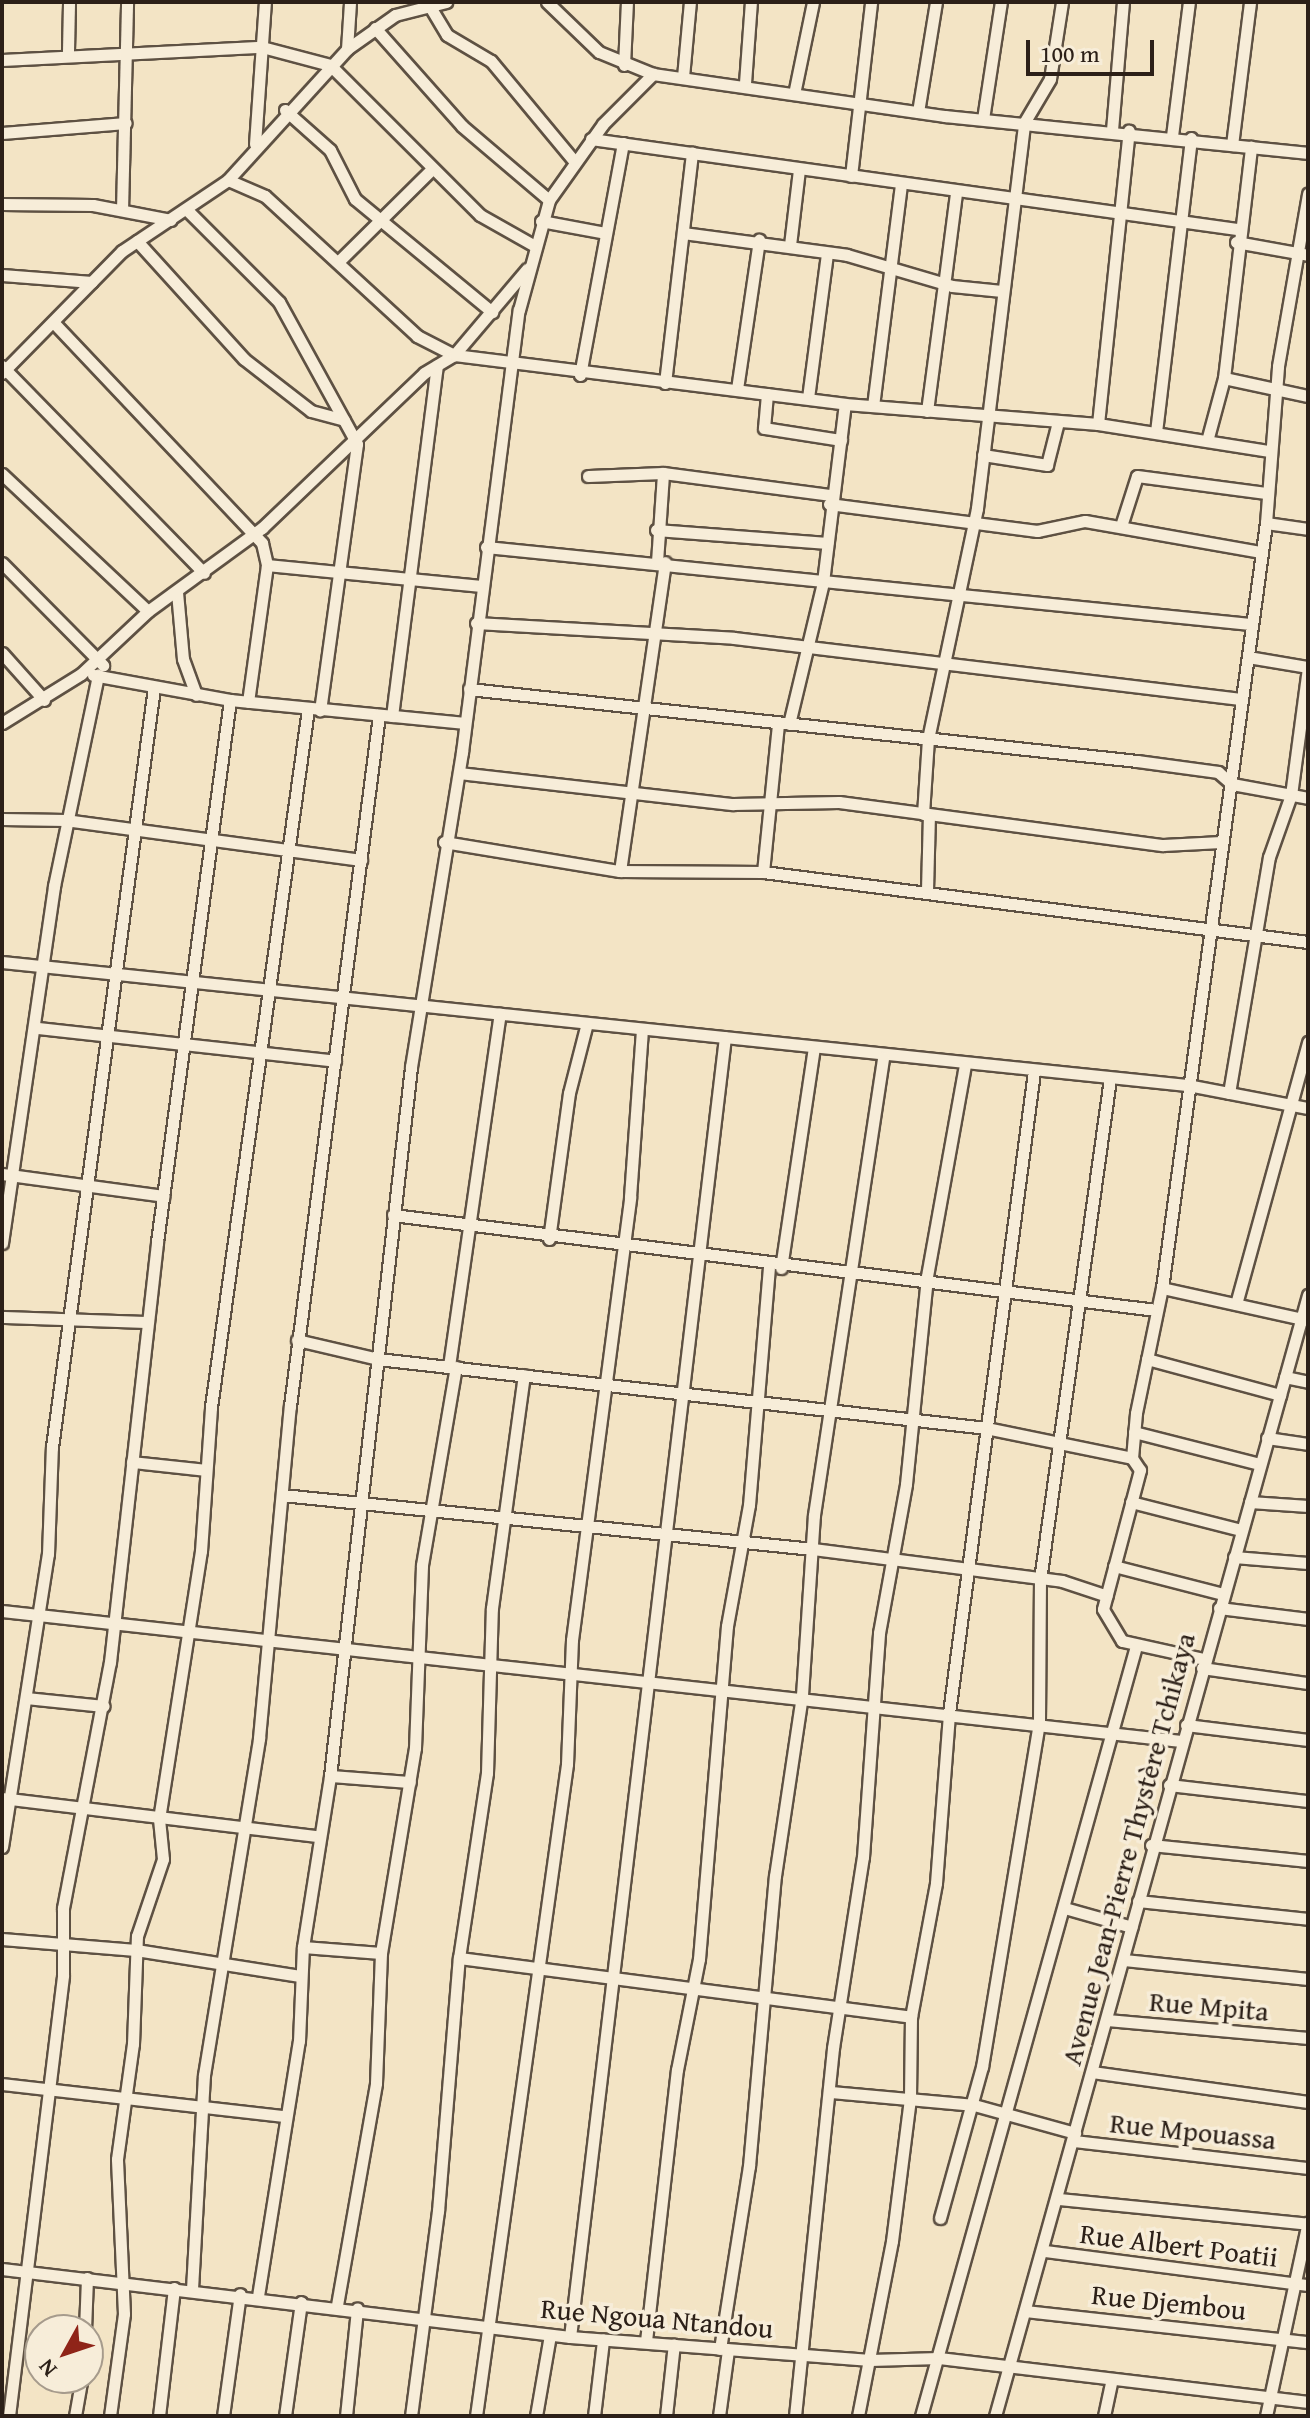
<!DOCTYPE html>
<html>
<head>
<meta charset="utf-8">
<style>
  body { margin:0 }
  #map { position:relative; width:1310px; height:2418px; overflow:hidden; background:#f3e4c5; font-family:"Gentium Book Plus",serif }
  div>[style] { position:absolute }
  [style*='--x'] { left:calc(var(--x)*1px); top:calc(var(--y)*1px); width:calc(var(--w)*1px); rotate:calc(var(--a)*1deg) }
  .roads { filter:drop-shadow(2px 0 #5e5143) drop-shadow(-2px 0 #5e5143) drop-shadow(0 2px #5e5143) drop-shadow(0 -2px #5e5143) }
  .minor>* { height:11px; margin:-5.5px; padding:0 5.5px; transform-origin:5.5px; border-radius:5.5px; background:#f7edd9 }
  span { translate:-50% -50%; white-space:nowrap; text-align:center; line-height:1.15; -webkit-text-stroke:7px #f7edd9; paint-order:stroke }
  .street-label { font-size:28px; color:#2c2018 }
  .frame { position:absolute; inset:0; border:4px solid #2c2018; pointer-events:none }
  .north { position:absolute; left:24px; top:2314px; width:80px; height:80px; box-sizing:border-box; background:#f7edd9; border:2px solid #a69b8c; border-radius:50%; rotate:230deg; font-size:22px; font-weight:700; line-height:32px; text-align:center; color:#2c2018 }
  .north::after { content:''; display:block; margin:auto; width:28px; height:36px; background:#8f2418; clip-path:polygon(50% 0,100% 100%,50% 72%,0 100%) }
  .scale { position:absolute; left:1026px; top:40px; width:128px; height:36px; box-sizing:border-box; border:4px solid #2c2018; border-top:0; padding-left:10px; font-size:24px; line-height:28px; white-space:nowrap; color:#2c2018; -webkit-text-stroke:6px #f7edd9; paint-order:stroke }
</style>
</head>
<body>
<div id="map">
  <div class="roads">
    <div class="minor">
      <div style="--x:547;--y:2;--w:72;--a:43.9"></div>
      <div style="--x:599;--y:52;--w:58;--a:22.2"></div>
      <div style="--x:653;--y:74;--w:295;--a:8.2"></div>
      <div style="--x:945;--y:116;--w:365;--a:5.8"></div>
      <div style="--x:432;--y:10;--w:29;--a:59"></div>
      <div style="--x:447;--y:35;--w:51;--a:30.6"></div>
      <div style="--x:491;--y:61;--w:130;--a:50.3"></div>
      <div style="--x:375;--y:28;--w:131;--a:48.4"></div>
      <div style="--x:462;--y:126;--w:114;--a:40.4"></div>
      <div style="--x:347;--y:49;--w:47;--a:-86.3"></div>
      <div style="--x:68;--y:51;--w:49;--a:-88.8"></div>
      <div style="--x:2;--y:60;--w:260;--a:-2.9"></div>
      <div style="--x:262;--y:47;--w:70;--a:14.8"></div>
      <div style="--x:330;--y:65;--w:212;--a:45"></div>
      <div style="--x:480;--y:215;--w:63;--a:29.4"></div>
      <div style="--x:624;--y:65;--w:63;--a:-87.3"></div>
      <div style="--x:683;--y:77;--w:75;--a:-84.7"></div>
      <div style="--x:745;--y:83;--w:81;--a:-85.8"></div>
      <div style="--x:794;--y:94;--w:94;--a:-78.3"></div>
      <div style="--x:285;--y:110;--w:60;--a:41.6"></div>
      <div style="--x:330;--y:150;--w:55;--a:63"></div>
      <div style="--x:355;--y:199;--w:178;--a:39.5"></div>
      <div style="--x:918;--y:112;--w:111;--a:-80.7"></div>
      <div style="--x:983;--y:119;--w:118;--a:-81.3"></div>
      <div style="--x:1112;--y:130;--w:128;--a:-85.1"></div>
      <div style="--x:2;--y:133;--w:124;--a:-4.6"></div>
      <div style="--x:1172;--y:136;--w:135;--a:-82.8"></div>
      <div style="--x:591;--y:139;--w:652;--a:7.93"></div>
      <div style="--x:255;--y:144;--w:142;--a:-86"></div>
      <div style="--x:1232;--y:145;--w:144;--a:-82.8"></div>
      <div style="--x:851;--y:176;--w:175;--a:-83.4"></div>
      <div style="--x:228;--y:180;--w:40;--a:23.4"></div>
      <div style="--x:265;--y:196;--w:207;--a:42.6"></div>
      <div style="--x:417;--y:336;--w:42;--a:27.2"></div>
      <div style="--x:454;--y:355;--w:394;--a:7.1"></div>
      <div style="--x:845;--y:404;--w:254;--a:4.5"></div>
      <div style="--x:1098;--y:424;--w:172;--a:9"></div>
      <div style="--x:2;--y:204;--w:91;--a:0.6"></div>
      <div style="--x:93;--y:205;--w:79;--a:10.9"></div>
      <div style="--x:122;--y:210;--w:208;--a:-88.6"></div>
      <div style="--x:187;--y:210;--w:130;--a:45"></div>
      <div style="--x:279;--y:302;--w:162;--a:61.2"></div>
      <div style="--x:357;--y:444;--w:269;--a:97.9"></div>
      <div style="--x:541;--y:221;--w:65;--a:10.6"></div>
      <div style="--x:683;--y:233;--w:165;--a:7.6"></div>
      <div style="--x:847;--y:255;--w:109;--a:16.4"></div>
      <div style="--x:952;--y:286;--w:50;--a:5.7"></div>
      <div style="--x:137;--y:241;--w:159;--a:47.8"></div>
      <div style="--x:244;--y:359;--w:85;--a:37.8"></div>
      <div style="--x:311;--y:411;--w:34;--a:15"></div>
      <div style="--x:1236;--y:242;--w:73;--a:10.2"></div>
      <div style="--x:790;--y:245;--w:76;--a:-83.2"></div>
      <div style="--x:339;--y:261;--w:129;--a:-44.7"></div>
      <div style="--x:2;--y:275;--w:90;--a:4.4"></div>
      <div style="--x:945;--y:278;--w:86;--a:-82.6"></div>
      <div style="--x:54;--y:323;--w:303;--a:46.6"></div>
      <div style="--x:262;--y:543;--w:23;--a:77"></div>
      <div style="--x:267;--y:565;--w:138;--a:97.9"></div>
      <div style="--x:2;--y:366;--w:289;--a:45.7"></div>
      <div style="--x:2;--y:373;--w:171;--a:-45.5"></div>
      <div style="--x:122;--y:251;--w:128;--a:-33.8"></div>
      <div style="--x:228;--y:180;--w:177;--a:-47.7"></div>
      <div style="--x:347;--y:49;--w:59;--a:-35.3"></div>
      <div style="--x:395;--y:15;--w:53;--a:-14.3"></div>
      <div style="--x:580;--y:375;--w:236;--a:-79.5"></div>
      <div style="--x:1224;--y:378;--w:86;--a:12.1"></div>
      <div style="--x:665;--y:383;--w:232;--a:-83.3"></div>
      <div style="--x:737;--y:389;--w:151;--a:-81.6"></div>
      <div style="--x:767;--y:394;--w:34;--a:95"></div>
      <div style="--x:764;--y:428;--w:78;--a:8.9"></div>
      <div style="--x:808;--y:398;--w:145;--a:-82.5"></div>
      <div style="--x:873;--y:406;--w:223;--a:-82.8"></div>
      <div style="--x:927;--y:411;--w:128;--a:-82.4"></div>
      <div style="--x:1098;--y:424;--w:295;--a:-84"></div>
      <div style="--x:1156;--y:432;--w:296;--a:-83.2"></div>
      <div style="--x:1207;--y:441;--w:65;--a:-74.9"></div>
      <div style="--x:1224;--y:378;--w:233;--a:-83.3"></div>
      <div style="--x:983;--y:455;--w:65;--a:8.9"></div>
      <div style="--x:1047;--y:465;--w:44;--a:-75.7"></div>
      <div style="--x:2;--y:474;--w:200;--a:43.2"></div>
      <div style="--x:588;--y:476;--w:75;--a:-2.3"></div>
      <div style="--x:829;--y:504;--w:210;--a:7.4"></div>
      <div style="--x:1037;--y:531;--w:49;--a:-11.8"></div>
      <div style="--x:1085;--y:521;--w:179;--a:10"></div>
      <div style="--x:1266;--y:523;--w:42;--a:8.1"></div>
      <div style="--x:1121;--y:526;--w:52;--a:-72.3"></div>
      <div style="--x:1137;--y:476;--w:130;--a:7.5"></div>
      <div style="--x:656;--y:530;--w:172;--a:4.3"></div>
      <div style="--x:486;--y:547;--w:768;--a:5.76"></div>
      <div style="--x:657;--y:562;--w:89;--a:-86.1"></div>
      <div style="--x:663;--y:473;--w:168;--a:7.5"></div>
      <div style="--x:2;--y:563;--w:144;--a:45.3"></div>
      <div style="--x:267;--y:565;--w:215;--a:5.6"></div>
      <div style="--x:177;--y:592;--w:67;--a:84.9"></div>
      <div style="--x:183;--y:659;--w:38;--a:70"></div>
      <div style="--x:476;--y:623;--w:258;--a:3.3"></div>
      <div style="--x:734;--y:638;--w:510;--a:6.87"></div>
      <div style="--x:2;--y:653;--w:63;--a:48.2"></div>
      <div style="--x:1248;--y:657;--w:61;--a:9.5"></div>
      <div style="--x:93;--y:675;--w:139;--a:10.3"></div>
      <div style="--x:230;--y:700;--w:236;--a:5.6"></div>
      <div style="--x:469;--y:689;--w:672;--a:6.15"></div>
      <div style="--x:1137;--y:761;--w:82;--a:7.7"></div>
      <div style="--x:1218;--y:772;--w:18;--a:41"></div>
      <div style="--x:1232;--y:784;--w:77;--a:10.4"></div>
      <div style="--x:392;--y:716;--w:353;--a:-82.7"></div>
      <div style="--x:2;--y:723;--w:93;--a:-31.8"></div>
      <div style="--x:81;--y:674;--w:92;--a:-43.2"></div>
      <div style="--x:148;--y:611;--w:141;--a:-36.1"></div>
      <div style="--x:262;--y:528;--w:224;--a:-43.7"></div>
      <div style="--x:424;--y:373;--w:35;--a:-31"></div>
      <div style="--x:454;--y:355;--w:113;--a:-49.7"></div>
      <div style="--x:789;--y:724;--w:146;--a:-76.5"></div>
      <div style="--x:823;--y:582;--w:179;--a:-83"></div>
      <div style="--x:459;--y:773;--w:276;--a:6.5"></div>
      <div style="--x:733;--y:804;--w:106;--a:-1.1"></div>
      <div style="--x:839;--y:802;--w:327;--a:7.6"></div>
      <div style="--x:1163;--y:845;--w:58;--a:-3"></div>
      <div style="--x:923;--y:814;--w:75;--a:-86.2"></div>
      <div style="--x:928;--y:739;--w:236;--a:-78"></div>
      <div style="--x:977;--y:508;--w:388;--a:-83"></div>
      <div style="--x:1024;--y:123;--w:51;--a:-59.4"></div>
      <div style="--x:1050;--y:79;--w:78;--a:-81.1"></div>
      <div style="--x:2;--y:819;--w:63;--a:0.9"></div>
      <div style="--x:65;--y:820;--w:299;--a:7.7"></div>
      <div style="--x:444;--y:842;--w:178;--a:9.4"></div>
      <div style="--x:620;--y:871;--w:143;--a:0.4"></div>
      <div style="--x:763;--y:872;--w:549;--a:7.32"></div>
      <div style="--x:620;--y:871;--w:312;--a:-81.7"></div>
      <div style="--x:763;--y:872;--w:149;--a:-84.2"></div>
      <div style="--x:927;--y:890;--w:75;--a:-88.5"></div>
      <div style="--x:2;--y:962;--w:1191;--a:5.93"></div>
      <div style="--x:1187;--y:1085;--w:123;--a:10.8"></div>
      <div style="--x:38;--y:1028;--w:299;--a:6.3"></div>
      <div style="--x:1229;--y:1093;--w:239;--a:-80.4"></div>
      <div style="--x:1269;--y:857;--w:66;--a:-70.5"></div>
      <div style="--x:1291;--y:795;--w:129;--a:-82.4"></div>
      <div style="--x:2;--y:1174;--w:163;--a:7.7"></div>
      <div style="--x:393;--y:1215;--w:769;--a:7.1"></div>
      <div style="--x:549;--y:1239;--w:147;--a:-82.2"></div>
      <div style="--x:569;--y:1093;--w:72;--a:-75.6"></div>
      <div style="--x:2;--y:1243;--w:361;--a:-81.7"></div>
      <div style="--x:54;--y:886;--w:216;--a:-78.2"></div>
      <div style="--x:781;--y:1268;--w:223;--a:-81.5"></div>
      <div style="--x:1162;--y:1288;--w:148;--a:12.4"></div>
      <div style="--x:1236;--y:1304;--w:272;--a:-74.6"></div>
      <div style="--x:2;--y:1317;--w:145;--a:2"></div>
      <div style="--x:297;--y:1340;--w:83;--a:13.2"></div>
      <div style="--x:378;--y:1359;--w:612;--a:6.47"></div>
      <div style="--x:986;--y:1428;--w:149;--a:11.6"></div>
      <div style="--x:1147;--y:1359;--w:138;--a:15.1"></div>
      <div style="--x:449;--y:1366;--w:356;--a:-81.8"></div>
      <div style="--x:1285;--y:1377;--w:24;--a:12"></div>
      <div style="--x:1134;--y:1432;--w:130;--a:14.3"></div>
      <div style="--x:1267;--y:1438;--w:41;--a:8.3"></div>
      <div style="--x:132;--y:1462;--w:74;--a:6.2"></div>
      <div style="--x:282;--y:1495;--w:534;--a:5.81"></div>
      <div style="--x:813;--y:1549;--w:251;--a:7.3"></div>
      <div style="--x:1062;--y:1581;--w:47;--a:18.4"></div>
      <div style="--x:1131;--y:1502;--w:114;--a:14.3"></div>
      <div style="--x:1250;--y:1502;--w:58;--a:3.9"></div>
      <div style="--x:1234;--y:1557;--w:74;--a:4.6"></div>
      <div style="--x:1114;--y:1566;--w:113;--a:14.4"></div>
      <div style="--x:1219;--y:1608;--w:90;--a:7"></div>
      <div style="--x:2;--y:1611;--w:1186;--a:6.29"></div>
      <div style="--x:1204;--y:1659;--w:84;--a:-167.6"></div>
      <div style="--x:1122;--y:1641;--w:37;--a:-121"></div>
      <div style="--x:1103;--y:1609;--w:144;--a:-75.1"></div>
      <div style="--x:1140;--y:1470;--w:14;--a:-124"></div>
      <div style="--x:1132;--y:1458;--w:45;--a:-84.9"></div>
      <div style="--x:1136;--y:1413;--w:128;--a:-78.3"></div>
      <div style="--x:1162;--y:1288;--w:772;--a:-82.26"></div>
      <div style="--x:1266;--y:523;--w:157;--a:-85.6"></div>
      <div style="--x:1278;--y:366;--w:175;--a:-80.1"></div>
      <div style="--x:1202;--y:1668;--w:107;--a:8.1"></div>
      <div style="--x:26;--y:1698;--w:78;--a:5.9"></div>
      <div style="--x:1186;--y:1725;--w:123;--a:7"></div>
      <div style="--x:330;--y:1776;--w:80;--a:4.3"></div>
      <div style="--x:1169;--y:1785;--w:140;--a:6.6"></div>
      <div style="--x:2;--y:1798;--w:318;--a:6.9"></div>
      <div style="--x:1151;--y:1845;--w:158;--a:5.8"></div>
      <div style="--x:2;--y:1847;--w:297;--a:-81.1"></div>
      <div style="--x:48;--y:1554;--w:107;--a:-87.9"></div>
      <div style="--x:52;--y:1447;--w:766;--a:-82.35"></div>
      <div style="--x:1138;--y:1901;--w:171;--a:6"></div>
      <div style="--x:1068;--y:1909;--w:66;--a:15.7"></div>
      <div style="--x:2;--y:1939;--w:134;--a:4.7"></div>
      <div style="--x:136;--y:1950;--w:166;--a:9"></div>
      <div style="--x:303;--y:1947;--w:78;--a:4.4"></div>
      <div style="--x:459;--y:1958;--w:456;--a:7.4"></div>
      <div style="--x:1124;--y:1960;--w:185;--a:5.9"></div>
      <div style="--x:1107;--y:2020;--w:202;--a:5.1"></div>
      <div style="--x:1092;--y:2072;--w:218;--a:7.9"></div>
      <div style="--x:2;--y:2084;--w:285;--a:6.5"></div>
      <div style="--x:831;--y:2092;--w:144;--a:5.2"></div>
      <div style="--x:974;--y:2105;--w:105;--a:15.5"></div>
      <div style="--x:1074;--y:2141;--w:236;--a:6.6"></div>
      <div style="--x:1059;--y:2199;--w:250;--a:5.7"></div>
      <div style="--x:940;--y:2218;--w:157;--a:-74.5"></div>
      <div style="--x:982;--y:2067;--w:350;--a:-80.6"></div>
      <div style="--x:1039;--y:1722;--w:142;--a:-89.6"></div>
      <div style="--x:1040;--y:1580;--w:506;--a:-82.05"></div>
      <div style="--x:1045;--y:2251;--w:265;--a:7.4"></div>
      <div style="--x:2;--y:2269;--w:572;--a:6.83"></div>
      <div style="--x:570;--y:2337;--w:301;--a:4.4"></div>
      <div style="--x:870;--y:2360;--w:69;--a:-1.7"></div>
      <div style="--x:939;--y:2358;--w:372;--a:6.8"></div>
      <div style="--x:192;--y:2289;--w:214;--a:-86.8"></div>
      <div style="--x:204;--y:2075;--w:341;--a:-80.7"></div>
      <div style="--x:259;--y:1738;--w:333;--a:-84.7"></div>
      <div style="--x:290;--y:1406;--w:697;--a:-82.66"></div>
      <div style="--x:258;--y:2296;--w:258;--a:-80.9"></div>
      <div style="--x:299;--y:2041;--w:94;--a:-87.6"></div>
      <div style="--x:303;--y:1947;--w:173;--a:-81"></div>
      <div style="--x:330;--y:1776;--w:714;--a:-83.48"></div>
      <div style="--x:411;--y:1067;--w:319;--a:-80.8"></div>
      <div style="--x:462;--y:752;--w:446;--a:-82.7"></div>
      <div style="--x:519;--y:310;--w:114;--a:-74.7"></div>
      <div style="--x:549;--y:200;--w:93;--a:-54.6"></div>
      <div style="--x:603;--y:124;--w:71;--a:-45"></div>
      <div style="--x:337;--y:2305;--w:225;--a:-80"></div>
      <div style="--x:376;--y:2083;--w:130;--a:-87.8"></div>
      <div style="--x:381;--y:1953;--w:208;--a:-80.6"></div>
      <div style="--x:415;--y:1748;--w:183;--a:-87.8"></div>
      <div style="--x:422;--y:1565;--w:201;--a:-80.3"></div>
      <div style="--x:1025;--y:2311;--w:285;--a:6.3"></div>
      <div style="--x:85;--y:2330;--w:52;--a:-87.8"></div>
      <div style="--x:570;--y:2337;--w:1309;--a:-83.2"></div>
      <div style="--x:646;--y:2341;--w:273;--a:-83.5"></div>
      <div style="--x:677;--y:2070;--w:113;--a:-78.8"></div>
      <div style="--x:699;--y:1959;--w:334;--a:-85.2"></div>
      <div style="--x:727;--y:1626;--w:123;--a:-79.7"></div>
      <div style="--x:749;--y:1505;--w:239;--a:-85.2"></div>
      <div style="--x:720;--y:2349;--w:185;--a:-81"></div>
      <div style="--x:749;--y:2166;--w:291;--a:-84.9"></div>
      <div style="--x:775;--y:1876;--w:183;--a:-81.5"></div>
      <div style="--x:802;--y:1695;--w:180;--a:-86.2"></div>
      <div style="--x:814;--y:1515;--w:463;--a:-81.4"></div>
      <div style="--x:9;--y:2416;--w:444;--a:-83"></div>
      <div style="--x:63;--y:1975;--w:67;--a:-90"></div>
      <div style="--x:63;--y:1908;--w:250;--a:-79.2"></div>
      <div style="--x:110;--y:1662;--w:423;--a:-83.6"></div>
      <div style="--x:157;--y:1242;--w:547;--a:-82.33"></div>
      <div style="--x:75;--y:2416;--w:39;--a:-80"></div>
      <div style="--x:110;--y:2416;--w:103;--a:-82.2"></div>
      <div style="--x:124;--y:2314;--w:155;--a:-92.6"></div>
      <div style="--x:117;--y:2159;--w:116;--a:-82.1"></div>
      <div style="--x:133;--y:2044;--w:108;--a:-87.9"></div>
      <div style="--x:137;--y:1936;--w:81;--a:-71.3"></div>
      <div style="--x:163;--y:1859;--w:40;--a:-95.7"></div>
      <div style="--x:159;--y:1819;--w:271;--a:-81.1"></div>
      <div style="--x:201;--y:1551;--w:144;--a:-86"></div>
      <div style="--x:211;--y:1407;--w:705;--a:-82.09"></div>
      <div style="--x:159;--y:2416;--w:129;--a:-83.3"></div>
      <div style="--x:223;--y:2416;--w:123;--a:-82.1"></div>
      <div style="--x:285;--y:2416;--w:115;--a:-82"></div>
      <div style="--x:346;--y:2416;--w:108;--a:-84.1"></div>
      <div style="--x:411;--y:2416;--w:207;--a:-82.5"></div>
      <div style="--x:438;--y:2211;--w:254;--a:-85.3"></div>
      <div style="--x:459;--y:1958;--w:187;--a:-81.4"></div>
      <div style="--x:487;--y:1773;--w:165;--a:-88.3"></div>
      <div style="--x:492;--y:1608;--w:235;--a:-82.2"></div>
      <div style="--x:476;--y:2416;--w:658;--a:-82.05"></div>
      <div style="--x:567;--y:1764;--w:124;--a:-87.7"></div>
      <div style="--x:572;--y:1640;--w:447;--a:-82.5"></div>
      <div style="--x:630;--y:1197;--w:168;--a:-85.9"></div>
      <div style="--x:536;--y:2416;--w:82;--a:-80.2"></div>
      <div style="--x:594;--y:2416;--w:77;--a:-83.2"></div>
      <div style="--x:666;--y:2416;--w:72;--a:-83.7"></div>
      <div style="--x:719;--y:2416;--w:67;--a:-82.2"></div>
      <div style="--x:795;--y:2416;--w:370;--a:-84.1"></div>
      <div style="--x:833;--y:2048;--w:193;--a:-81.1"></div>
      <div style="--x:863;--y:1857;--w:225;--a:-85.9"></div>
      <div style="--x:879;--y:1633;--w:151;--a:-79.7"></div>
      <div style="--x:906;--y:1484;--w:209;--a:-84.2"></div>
      <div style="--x:927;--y:1276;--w:214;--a:-79.8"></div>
      <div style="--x:858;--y:2416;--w:178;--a:-79"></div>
      <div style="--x:892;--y:2241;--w:144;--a:-82.8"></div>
      <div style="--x:910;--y:2098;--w:81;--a:-89.3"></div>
      <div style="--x:911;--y:2017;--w:136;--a:-79.4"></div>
      <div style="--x:936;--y:1883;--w:170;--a:-85.6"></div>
      <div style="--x:949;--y:1713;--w:647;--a:-82.45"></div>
      <div style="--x:921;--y:2416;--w:799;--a:-74.4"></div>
      <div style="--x:995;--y:2416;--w:1164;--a:-74.4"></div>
      <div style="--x:1104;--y:2416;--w:34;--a:-78"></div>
      <div style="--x:1266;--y:2416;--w:198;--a:-77.8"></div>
    </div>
  </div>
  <div class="street-label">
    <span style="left:1128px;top:1849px;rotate:-75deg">Avenue Jean-Pierre Thystère Tchikaya</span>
    <span style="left:1209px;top:2006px;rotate:5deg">Rue Mpita</span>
    <span style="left:1193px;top:2131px;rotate:6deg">Rue Mpouassa</span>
    <span style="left:1179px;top:2245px;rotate:7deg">Rue Albert Poatii</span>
    <span style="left:1169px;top:2302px;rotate:6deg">Rue Djembou</span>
    <span style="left:657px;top:2318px;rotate:5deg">Rue Ngoua Ntandou</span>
  </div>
  <div class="frame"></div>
  <div class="north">N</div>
  <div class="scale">100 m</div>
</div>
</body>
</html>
